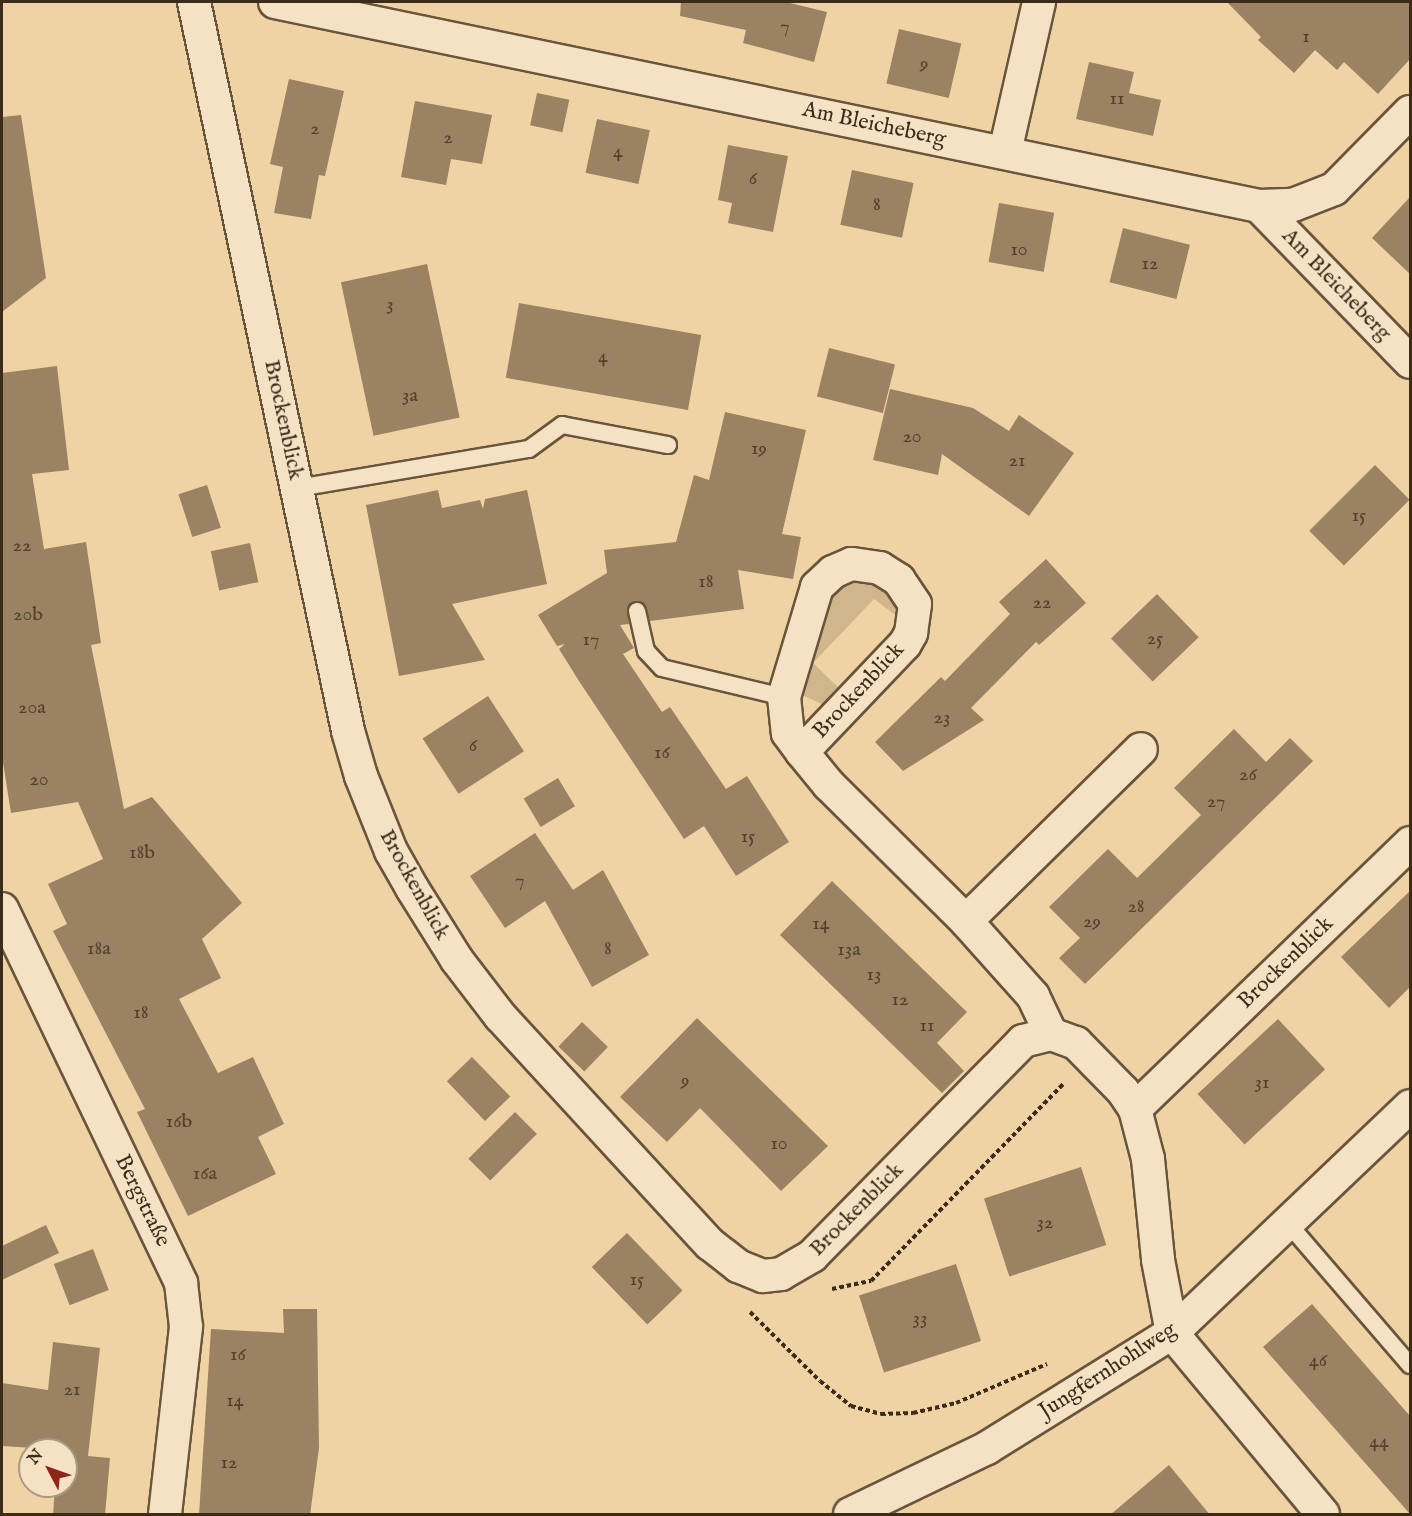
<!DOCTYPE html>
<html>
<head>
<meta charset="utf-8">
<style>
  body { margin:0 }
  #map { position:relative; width:1412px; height:1516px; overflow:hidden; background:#f0d3a5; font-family:"IM FELL English",serif }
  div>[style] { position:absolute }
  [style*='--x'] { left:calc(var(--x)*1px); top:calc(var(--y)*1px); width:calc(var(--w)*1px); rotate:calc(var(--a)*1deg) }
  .green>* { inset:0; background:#d1b68d }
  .building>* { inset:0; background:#9a8262; transform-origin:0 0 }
  .path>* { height:4px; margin-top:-2px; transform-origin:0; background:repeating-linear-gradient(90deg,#3c2b19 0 4.5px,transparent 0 7.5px) }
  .roads { filter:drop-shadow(2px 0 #69553c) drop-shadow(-2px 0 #69553c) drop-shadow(0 2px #69553c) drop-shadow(0 -2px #69553c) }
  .lane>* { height:16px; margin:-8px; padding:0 8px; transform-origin:8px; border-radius:8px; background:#f5e2c4 }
  .street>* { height:32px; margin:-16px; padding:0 16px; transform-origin:16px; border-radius:16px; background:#f5e2c4 }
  span { translate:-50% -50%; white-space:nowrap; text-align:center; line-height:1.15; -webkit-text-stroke:5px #f5e2c4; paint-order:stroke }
  .number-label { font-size:20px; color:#54412b }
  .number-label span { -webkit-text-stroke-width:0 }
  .street-label { font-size:22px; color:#3c2b19 }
  .frame { position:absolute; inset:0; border:3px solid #3c2b19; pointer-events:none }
  .north { position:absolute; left:18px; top:1438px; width:60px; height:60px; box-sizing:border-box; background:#f5e2c4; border:2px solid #ab9980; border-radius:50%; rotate:311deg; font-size:16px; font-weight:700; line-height:24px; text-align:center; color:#3c2b19 }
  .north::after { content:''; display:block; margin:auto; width:21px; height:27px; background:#8f2418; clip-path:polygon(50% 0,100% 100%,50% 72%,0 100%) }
</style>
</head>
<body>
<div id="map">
  <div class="green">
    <div style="clip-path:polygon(857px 582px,883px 587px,898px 601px,902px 620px,874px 599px,813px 663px,840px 689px,824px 705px,802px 695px,810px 662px,833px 591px)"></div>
  </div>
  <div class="building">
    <div style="clip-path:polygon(681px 2px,786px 2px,827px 12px,814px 62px,743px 43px,746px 30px,680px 16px)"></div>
    <div style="clip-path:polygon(1227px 2px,1410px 2px,1410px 59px,1378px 94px,1344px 62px,1337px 70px,1315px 50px,1294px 73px,1258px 40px,1261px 37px)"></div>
    <div style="left:899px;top:29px;width:64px;height:56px;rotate:13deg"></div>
    <div style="clip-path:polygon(1089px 62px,1134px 72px,1129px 93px,1161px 100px,1153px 136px,1076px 119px)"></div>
    <div style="clip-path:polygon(289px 79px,344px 91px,325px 176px,319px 175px,311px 219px,274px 213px,283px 167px,270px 164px)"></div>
    <div style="left:537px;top:93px;width:33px;height:33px;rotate:12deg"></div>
    <div style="clip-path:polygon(415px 101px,492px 115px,482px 164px,451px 159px,446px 185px,401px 177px)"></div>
    <div style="clip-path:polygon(21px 115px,46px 278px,2px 312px,2px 117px)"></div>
    <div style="left:597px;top:119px;width:54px;height:55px;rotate:12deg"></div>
    <div style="clip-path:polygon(728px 145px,788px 156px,773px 232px,728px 223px,732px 203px,718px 200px)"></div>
    <div style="left:852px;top:170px;width:63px;height:56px;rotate:12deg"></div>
    <div style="clip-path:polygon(1410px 197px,1410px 274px,1372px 238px)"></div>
    <div style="left:999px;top:203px;width:56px;height:60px;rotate:10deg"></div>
    <div style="left:1123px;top:228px;width:69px;height:56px;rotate:14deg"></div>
    <div style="left:427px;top:264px;width:157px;height:88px;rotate:78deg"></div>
    <div style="left:519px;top:303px;width:185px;height:76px;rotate:10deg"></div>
    <div style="left:829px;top:348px;width:68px;height:50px;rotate:14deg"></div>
    <div style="clip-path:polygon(57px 366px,69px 470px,32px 474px,44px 549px,86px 542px,101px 643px,91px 645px,124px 809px,152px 797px,242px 903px,202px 939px,221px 978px,179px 999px,218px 1073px,253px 1057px,284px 1124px,258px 1137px,276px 1174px,188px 1216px,137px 1112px,145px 1109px,53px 931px,67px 924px,48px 884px,103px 859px,78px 802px,11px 813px,2px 756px,2px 373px)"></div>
    <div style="clip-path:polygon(890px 389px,973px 408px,1009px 431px,1019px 415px,1074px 453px,1029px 516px,942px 454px,938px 475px,873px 460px)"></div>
    <div style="clip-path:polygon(725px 412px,806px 430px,782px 534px,801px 537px,793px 579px,738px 570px,744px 609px,650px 621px,645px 604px,635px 601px,627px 608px,629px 624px,620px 625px,634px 648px,623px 654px,662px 712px,670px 707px,726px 789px,747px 776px,789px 842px,736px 876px,704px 826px,684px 839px,579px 681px,559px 649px,565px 644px,557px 646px,538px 615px,607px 573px,604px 550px,676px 542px,694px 475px,709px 480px)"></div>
    <div style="left:1375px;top:465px;width:49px;height:93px;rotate:45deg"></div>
    <div style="left:207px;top:485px;width:45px;height:30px;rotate:72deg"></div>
    <div style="clip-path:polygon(438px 490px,442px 508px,480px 500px,483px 509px,485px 499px,527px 490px,547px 584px,452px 604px,485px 660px,399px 676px,366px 505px)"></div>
    <div style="left:250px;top:543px;width:40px;height:40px;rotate:78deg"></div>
    <div style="clip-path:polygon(1046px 559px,1086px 603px,1039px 645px,1036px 642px,971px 708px,984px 720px,903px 771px,875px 742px,941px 677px,945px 681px,1010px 614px,999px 602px)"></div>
    <div style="left:1157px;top:594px;width:60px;height:64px;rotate:46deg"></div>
    <div style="left:488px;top:696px;width:66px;height:78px;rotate:57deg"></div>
    <div style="clip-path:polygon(1234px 729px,1266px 762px,1290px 738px,1313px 761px,1085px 984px,1059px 958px,1080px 938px,1049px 907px,1108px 849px,1137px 878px,1201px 815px,1174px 788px)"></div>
    <div style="left:558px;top:778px;width:33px;height:40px;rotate:59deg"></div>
    <div style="clip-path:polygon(535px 833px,573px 890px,603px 870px,649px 955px,592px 987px,545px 901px,505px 928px,470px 876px)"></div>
    <div style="clip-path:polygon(832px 881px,967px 1012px,937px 1043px,964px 1071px,942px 1093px,780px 935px)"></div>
    <div style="clip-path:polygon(1410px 891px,1410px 987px,1389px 1008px,1341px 957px)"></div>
    <div style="clip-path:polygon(697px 1018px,828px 1146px,781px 1191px,700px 1108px,667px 1142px,620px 1097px)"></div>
    <div style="left:1278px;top:1019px;width:69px;height:110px;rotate:47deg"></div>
    <div style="left:582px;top:1022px;width:36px;height:34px;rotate:44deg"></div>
    <div style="left:472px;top:1057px;width:55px;height:35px;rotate:46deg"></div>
    <div style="left:515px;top:1112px;width:31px;height:66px;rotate:45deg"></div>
    <div style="left:1081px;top:1167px;width:82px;height:102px;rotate:72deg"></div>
    <div style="clip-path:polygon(46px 1225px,59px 1253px,2px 1280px,2px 1246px)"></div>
    <div style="left:627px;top:1233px;width:80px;height:49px;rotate:46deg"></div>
    <div style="left:93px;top:1249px;width:44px;height:42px;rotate:69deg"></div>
    <div style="left:956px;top:1264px;width:81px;height:102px;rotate:72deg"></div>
    <div style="clip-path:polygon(1312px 1304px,1410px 1416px,1410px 1514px,1263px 1347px)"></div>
    <div style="clip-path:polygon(283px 1309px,317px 1309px,319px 1448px,310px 1515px,199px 1515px,211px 1329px,284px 1333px)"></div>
    <div style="clip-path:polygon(53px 1342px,100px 1348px,88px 1456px,110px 1458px,105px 1515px,53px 1515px,55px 1486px,66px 1486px,66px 1450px,2px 1446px,2px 1383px,48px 1390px)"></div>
    <div style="clip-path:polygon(1169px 1465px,1210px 1515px,1110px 1515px)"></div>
  </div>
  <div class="path">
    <div style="--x:832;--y:1289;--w:40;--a:-12"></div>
    <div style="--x:871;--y:1281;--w:277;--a:-45.7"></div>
    <div style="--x:750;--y:1312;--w:98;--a:44.6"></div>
    <div style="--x:820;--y:1381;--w:40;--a:39"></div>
    <div style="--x:851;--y:1406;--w:31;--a:15"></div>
    <div style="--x:881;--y:1414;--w:32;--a:-2"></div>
    <div style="--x:913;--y:1413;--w:44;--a:-13.1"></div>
    <div style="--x:956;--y:1403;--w:99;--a:-23.2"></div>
  </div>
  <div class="roads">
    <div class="lane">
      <div style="--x:298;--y:488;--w:234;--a:-9.6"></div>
      <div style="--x:529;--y:449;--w:41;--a:-36"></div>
      <div style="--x:562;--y:425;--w:108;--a:10.7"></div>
      <div style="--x:637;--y:611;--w:41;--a:77.3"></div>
      <div style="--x:646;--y:651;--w:23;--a:47"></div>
      <div style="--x:662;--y:668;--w:125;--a:13.4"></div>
      <div style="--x:1286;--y:1221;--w:190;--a:49.3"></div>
    </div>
    <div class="street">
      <div style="--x:194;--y:2;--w:745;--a:78.07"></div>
      <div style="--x:348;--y:731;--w:47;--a:73.9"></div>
      <div style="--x:361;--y:776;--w:81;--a:68.2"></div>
      <div style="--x:391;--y:851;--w:43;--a:60.4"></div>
      <div style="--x:412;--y:888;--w:85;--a:58"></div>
      <div style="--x:457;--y:960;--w:71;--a:52.5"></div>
      <div style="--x:500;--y:1016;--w:310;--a:47.4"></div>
      <div style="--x:710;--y:1244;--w:36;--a:38"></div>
      <div style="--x:738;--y:1266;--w:27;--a:22"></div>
      <div style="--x:763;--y:1276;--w:18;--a:-6"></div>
      <div style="--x:781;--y:1274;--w:36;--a:-30"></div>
      <div style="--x:812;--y:1256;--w:301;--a:-45.5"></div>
      <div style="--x:1023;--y:1041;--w:29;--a:-14"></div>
      <div style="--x:275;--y:2;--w:1005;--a:11.71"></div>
      <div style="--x:1259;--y:206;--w:217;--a:45.9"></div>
      <div style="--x:1005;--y:152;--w:154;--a:-77.2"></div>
      <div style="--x:1259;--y:206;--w:34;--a:-2"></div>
      <div style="--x:1293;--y:205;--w:44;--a:-21.3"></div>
      <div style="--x:1334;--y:189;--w:108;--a:-45.4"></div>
      <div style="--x:802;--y:752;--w:149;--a:-46.4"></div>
      <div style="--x:905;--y:644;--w:13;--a:-61"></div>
      <div style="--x:911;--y:633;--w:29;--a:-82"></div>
      <div style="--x:915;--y:604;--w:29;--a:-124"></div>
      <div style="--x:899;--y:580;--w:22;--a:-148"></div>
      <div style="--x:880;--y:568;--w:29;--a:-172"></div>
      <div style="--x:851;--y:564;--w:20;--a:156"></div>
      <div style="--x:833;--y:572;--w:22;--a:137"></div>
      <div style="--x:817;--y:587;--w:115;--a:106.7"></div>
      <div style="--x:784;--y:697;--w:36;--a:84"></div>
      <div style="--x:788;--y:733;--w:24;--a:54"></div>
      <div style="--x:802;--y:752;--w:43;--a:50.7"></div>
      <div style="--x:829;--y:785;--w:193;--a:44.8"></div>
      <div style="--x:966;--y:921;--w:101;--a:48.2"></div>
      <div style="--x:1033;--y:996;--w:42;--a:64.7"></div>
      <div style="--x:1051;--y:1034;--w:27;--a:20"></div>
      <div style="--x:1076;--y:1043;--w:67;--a:45.6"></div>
      <div style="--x:1123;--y:1091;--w:22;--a:56"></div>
      <div style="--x:1135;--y:1109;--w:52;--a:75.4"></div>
      <div style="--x:1148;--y:1159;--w:101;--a:84.3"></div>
      <div style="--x:1158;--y:1260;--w:74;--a:79.1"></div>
      <div style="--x:1172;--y:1333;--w:236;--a:50.2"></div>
      <div style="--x:2;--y:909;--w:415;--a:64.4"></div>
      <div style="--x:181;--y:1283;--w:44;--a:83.5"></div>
      <div style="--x:186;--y:1327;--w:188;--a:96.4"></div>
      <div style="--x:966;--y:921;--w:245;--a:-44.5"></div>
      <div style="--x:1135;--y:1109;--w:383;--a:-44"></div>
      <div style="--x:850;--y:1514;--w:152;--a:-25.7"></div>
      <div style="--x:987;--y:1448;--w:218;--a:-31.9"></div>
      <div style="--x:1172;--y:1333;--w:329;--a:-43.6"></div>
    </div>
  </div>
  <div class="number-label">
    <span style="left:785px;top:26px">7</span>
    <span style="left:1306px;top:36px">1</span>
    <span style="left:924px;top:63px">9</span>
    <span style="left:1117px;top:98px">11</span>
    <span style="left:315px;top:128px">2</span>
    <span style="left:448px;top:137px">2</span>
    <span style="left:618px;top:151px">4</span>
    <span style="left:753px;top:178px">6</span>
    <span style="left:877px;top:204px">8</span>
    <span style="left:1019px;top:249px">10</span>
    <span style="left:1150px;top:263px">12</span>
    <span style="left:390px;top:304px">3</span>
    <span style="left:603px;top:356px">4</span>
    <span style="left:410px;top:395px">3a</span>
    <span style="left:912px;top:436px">20</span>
    <span style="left:759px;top:448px">19</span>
    <span style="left:1017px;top:460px">21</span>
    <span style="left:1359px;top:515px">15</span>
    <span style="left:22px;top:545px">22</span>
    <span style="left:706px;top:581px">18</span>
    <span style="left:1042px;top:602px">22</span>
    <span style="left:28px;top:614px">20b</span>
    <span style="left:1155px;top:638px">25</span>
    <span style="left:591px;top:639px">17</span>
    <span style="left:32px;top:707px">20a</span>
    <span style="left:942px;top:717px">23</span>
    <span style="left:473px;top:745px">6</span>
    <span style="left:662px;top:752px">16</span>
    <span style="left:1248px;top:774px">26</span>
    <span style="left:39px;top:779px">20</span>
    <span style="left:1216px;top:801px">27</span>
    <span style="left:748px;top:836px">15</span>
    <span style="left:142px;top:852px">18b</span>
    <span style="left:520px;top:880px">7</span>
    <span style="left:1136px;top:906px">28</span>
    <span style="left:1092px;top:921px">29</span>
    <span style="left:821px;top:923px">14</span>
    <span style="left:99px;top:948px">18a</span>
    <span style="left:608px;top:948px">8</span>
    <span style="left:849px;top:949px">13a</span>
    <span style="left:874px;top:974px">13</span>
    <span style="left:900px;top:999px">12</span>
    <span style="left:141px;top:1012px">18</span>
    <span style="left:927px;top:1025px">11</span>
    <span style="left:685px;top:1080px">9</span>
    <span style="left:1262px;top:1082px">31</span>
    <span style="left:179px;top:1121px">16b</span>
    <span style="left:779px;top:1143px">10</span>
    <span style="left:205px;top:1173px">16a</span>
    <span style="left:1045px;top:1222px">32</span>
    <span style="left:637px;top:1279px">15</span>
    <span style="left:920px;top:1318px">33</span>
    <span style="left:238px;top:1354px">16</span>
    <span style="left:1318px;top:1360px">46</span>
    <span style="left:72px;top:1389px">21</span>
    <span style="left:235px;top:1400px">14</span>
    <span style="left:1379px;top:1441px">44</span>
    <span style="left:229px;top:1462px">12</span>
  </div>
  <div class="street-label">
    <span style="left:874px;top:125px;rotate:12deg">Am Bleicheberg</span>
    <span style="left:1336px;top:285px;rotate:46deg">Am Bleicheberg</span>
    <span style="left:283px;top:420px;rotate:78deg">Brockenblick</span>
    <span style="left:859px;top:691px;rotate:-47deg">Brockenblick</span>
    <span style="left:414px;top:885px;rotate:61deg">Brockenblick</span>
    <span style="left:1286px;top:963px;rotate:-44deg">Brockenblick</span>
    <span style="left:142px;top:1201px;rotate:64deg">Bergstraße</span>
    <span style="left:857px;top:1210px;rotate:-45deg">Brockenblick</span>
    <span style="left:1108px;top:1371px;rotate:-33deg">Jungfernhohlweg</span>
  </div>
  <div class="frame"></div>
  <div class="north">N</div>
</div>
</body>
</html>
